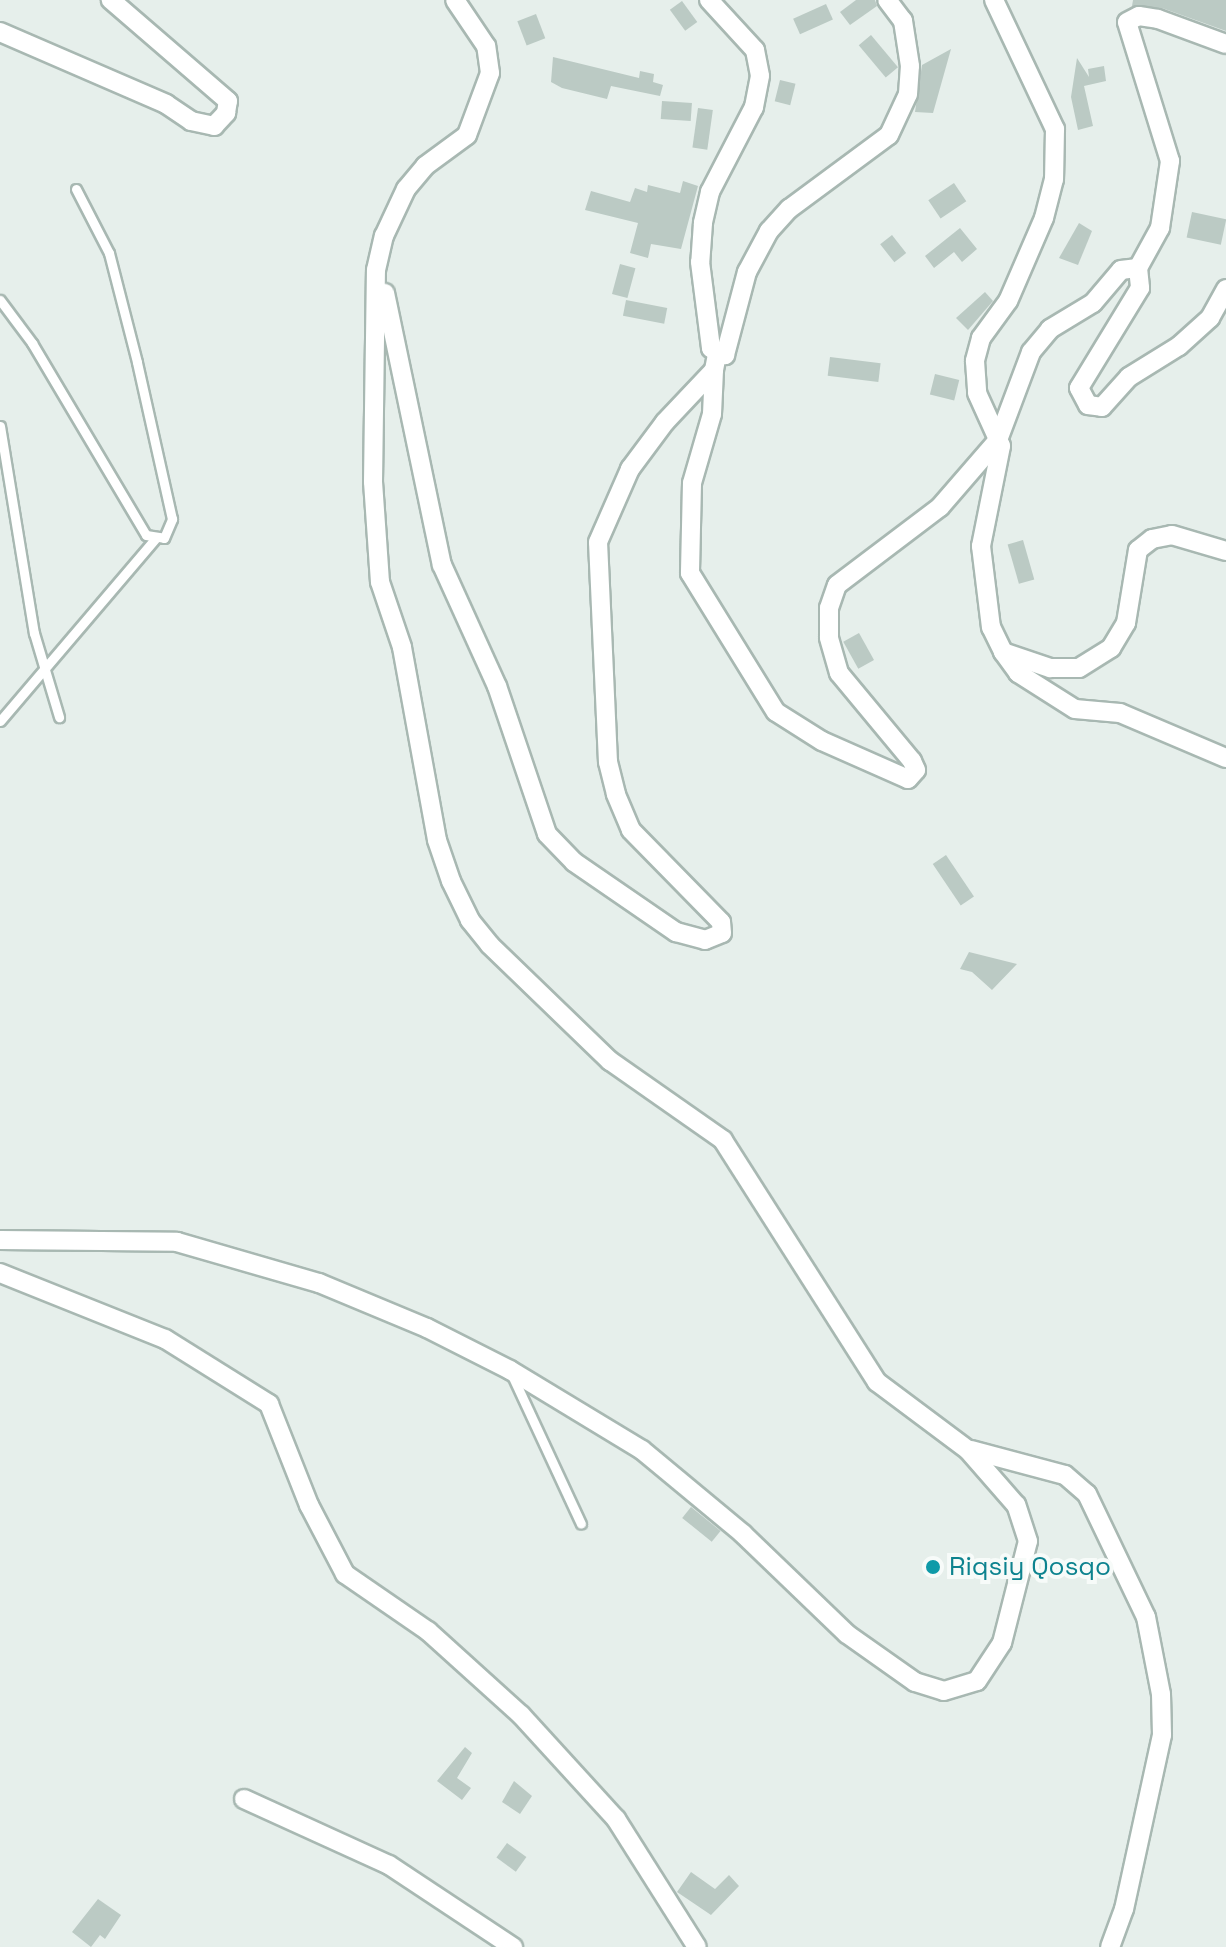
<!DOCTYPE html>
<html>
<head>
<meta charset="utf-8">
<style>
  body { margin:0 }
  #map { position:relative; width:1226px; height:1947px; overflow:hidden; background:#e6efeb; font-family:"Space Grotesk",sans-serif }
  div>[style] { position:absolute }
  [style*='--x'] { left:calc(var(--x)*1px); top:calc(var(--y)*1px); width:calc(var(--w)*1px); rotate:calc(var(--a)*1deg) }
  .building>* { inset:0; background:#bbcac4; transform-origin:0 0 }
  .roads { filter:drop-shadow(2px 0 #a8b8b2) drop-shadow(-2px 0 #a8b8b2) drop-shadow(0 2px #a8b8b2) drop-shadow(0 -2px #a8b8b2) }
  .lane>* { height:9px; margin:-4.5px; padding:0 4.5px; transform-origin:4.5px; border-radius:4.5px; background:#fff }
  .street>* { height:18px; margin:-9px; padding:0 9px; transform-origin:9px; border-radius:9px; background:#fff }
  .dots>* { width:22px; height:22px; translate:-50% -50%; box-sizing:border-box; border:4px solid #f7fbf9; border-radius:50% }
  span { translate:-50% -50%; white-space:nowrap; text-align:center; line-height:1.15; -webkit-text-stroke:8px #f7fbf9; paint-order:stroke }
  .culture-label { font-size:26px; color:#0d838f }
  .left { translate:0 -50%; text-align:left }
</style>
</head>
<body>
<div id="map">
  <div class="building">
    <div style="clip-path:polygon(856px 0,875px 0,877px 6px,850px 25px,840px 12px)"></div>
    <div style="clip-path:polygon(1133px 0,1226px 0,1226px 31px,1162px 8px,1132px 6px)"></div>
    <div style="left:682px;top:1px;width:26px;height:15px;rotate:54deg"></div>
    <div style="left:826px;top:4px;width:17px;height:36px;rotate:66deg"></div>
    <div style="left:536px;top:14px;width:26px;height:20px;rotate:69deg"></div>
    <div style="left:871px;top:35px;width:42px;height:16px;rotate:50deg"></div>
    <div style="clip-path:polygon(951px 49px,933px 113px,915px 112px,922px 65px)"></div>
    <div style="clip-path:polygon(553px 57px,639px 78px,640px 71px,654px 74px,653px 82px,663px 85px,660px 96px,611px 86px,607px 99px,562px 88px,551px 82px)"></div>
    <div style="clip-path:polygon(1077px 58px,1089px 77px,1088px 69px,1104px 66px,1106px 81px,1084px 86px,1093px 126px,1078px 130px,1071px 97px)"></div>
    <div style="left:780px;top:80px;width:16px;height:22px;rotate:14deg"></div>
    <div style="left:662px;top:101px;width:30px;height:18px;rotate:4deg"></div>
    <div style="left:698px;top:108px;width:15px;height:40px;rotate:8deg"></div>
    <div style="clip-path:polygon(683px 181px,698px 186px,681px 249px,651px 244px,648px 258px,630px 253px,638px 223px,585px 210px,591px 191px,630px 202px,635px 188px,647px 192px,648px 185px,680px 193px)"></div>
    <div style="left:954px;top:183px;width:22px;height:31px;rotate:56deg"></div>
    <div style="left:1192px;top:212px;width:35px;height:26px;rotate:12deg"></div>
    <div style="clip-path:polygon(1079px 223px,1092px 231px,1078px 265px,1059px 258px)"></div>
    <div style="clip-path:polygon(960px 228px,977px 249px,962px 262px,954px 252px,934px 268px,925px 256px)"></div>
    <div style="left:892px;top:235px;width:23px;height:15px;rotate:52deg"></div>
    <div style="left:620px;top:264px;width:16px;height:31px;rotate:15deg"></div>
    <div style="clip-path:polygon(985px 292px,993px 301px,968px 330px,956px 318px)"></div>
    <div style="left:626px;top:300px;width:42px;height:16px;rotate:11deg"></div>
    <div style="left:830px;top:357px;width:51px;height:19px;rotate:7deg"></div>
    <div style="left:935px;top:374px;width:25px;height:21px;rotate:14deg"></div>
    <div style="left:1023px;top:540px;width:41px;height:16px;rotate:74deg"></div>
    <div style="left:859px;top:633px;width:31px;height:18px;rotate:61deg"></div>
    <div style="left:946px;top:855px;width:50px;height:16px;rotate:56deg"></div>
    <div style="clip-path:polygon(969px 952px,1017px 964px,992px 990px,972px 972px,960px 969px)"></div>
    <div style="left:691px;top:1507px;width:38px;height:14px;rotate:39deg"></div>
    <div style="clip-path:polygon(465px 1747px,472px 1753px,457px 1778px,471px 1788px,462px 1800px,437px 1781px)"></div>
    <div style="clip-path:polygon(514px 1781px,532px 1796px,520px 1814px,502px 1802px)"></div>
    <div style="left:507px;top:1843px;width:24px;height:18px;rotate:36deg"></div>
    <div style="clip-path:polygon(691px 1872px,715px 1889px,729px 1875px,739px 1886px,711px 1915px,677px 1892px)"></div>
    <div style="clip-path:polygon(98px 1899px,121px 1915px,105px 1939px,100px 1935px,91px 1947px,72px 1932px)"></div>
  </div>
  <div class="roads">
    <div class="lane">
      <div style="--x:0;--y:300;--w:54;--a:53.3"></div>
      <div style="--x:32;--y:343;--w:223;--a:59.3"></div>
      <div style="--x:146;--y:535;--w:18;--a:9"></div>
      <div style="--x:164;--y:538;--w:21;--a:-67"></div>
      <div style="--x:172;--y:519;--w:161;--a:-102.6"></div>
      <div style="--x:137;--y:362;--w:113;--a:-104.4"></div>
      <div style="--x:109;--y:253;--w:72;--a:-117.3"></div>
      <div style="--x:0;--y:426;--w:210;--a:80.7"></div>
      <div style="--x:34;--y:633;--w:88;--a:73.4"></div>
      <div style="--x:0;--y:721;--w:239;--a:-49.6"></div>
      <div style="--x:511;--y:1373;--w:166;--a:65.1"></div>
    </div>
    <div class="street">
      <div style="--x:709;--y:0;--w:68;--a:47.4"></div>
      <div style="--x:755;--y:50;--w:26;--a:79"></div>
      <div style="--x:760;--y:76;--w:32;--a:101"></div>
      <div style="--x:754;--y:107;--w:96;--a:117.4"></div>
      <div style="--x:710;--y:192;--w:32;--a:103"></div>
      <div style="--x:703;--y:223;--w:39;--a:94"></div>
      <div style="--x:700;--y:262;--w:87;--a:82.7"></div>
      <div style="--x:711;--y:348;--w:16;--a:27"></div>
      <div style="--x:725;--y:355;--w:86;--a:-75.2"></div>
      <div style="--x:747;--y:272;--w:47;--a:-61.8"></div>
      <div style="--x:769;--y:231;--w:30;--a:-48"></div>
      <div style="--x:789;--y:209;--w:124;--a:-36.5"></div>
      <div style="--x:889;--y:135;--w:45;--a:-65.1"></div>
      <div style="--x:908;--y:94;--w:28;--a:-86"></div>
      <div style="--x:910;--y:66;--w:46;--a:-98.8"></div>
      <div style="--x:903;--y:21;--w:26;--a:-127"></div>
      <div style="--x:994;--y:0;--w:143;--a:64.7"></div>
      <div style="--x:1055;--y:129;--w:50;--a:91.1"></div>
      <div style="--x:1054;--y:179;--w:40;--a:104.4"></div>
      <div style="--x:1044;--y:218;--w:90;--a:113.4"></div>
      <div style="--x:1008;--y:301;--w:46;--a:126.1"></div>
      <div style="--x:981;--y:338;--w:24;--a:105"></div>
      <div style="--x:975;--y:361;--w:32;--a:86"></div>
      <div style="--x:977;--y:393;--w:58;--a:65.6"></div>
      <div style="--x:1001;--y:446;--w:102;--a:101.3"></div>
      <div style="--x:981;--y:546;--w:82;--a:83"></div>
      <div style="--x:991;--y:627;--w:28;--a:64"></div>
      <div style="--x:1003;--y:652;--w:50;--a:18.8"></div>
      <div style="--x:1050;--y:668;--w:29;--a:0"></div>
      <div style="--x:1079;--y:668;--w:38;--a:-32"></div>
      <div style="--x:1111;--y:648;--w:29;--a:-59"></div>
      <div style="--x:1126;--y:623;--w:74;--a:-80.7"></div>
      <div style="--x:1138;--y:550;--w:18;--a:-38"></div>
      <div style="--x:1152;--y:539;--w:20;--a:-11"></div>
      <div style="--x:1172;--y:535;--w:56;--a:16.5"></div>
      <div style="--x:0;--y:32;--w:181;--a:23.4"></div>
      <div style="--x:166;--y:104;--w:30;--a:34"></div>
      <div style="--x:191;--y:121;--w:24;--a:12"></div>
      <div style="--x:214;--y:126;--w:18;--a:-47"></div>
      <div style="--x:226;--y:113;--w:12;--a:-81"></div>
      <div style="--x:228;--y:101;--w:155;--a:-139.2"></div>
      <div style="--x:1138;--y:268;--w:46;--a:-61.2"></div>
      <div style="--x:1160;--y:228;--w:68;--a:-81.5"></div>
      <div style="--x:1170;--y:161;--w:145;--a:-107.2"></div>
      <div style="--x:1127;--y:22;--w:13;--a:-27"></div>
      <div style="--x:1139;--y:16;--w:19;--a:9"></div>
      <div style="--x:1158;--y:19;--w:72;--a:20.2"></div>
      <div style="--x:385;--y:293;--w:278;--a:78.2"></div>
      <div style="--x:442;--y:565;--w:133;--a:65.6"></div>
      <div style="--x:497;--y:686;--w:156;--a:71.3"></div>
      <div style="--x:547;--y:834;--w:39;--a:46"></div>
      <div style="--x:574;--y:862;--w:124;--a:34.5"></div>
      <div style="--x:676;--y:932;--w:30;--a:15"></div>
      <div style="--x:705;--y:940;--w:18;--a:-22"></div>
      <div style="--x:722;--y:933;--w:11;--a:-95"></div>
      <div style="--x:721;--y:922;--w:129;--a:-134.4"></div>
      <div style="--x:631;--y:830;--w:39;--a:-113"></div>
      <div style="--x:616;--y:794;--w:33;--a:-104"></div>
      <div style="--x:608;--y:762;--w:220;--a:-92.6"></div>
      <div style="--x:598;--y:542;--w:80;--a:-66.3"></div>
      <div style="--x:630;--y:469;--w:59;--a:-53.3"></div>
      <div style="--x:665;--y:422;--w:71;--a:-46.7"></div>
      <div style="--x:714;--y:370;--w:16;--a:-79"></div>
      <div style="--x:714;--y:370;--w:44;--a:92.6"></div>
      <div style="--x:712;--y:414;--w:72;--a:106.2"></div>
      <div style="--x:692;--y:483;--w:90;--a:91.3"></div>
      <div style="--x:690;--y:573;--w:163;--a:58.3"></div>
      <div style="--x:776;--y:712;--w:54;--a:32.2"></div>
      <div style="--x:822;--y:741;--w:94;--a:23.8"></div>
      <div style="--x:908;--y:779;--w:12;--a:-48"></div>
      <div style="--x:916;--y:770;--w:10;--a:-114"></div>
      <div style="--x:912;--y:761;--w:114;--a:-129.7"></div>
      <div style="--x:839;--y:673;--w:37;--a:-106"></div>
      <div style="--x:829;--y:637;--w:29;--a:-90"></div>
      <div style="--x:829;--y:608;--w:24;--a:-71"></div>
      <div style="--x:837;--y:585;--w:129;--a:-37.1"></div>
      <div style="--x:940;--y:507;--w:89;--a:-49.1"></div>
      <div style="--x:998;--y:440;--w:94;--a:-69.4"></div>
      <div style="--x:1031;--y:352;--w:30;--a:-50"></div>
      <div style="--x:1050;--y:329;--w:50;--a:-31.2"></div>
      <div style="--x:1093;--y:303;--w:43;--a:-49.7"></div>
      <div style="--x:1121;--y:270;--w:17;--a:-7"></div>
      <div style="--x:1138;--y:268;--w:20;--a:84"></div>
      <div style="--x:1140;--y:288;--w:117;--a:121.4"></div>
      <div style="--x:1079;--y:388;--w:19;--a:62"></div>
      <div style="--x:1088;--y:405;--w:14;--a:8"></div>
      <div style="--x:1102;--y:407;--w:40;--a:-48"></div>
      <div style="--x:1129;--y:377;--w:59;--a:-31.8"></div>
      <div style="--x:1179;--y:346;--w:42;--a:-42.1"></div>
      <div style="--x:1210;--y:318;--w:33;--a:-61"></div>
      <div style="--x:1003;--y:652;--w:26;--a:54"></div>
      <div style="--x:1018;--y:673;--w:67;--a:32.3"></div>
      <div style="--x:1075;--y:709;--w:45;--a:5.1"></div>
      <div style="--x:1120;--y:713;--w:115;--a:23"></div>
      <div style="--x:0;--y:1240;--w:177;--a:0.6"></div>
      <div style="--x:177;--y:1242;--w:148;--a:16.1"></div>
      <div style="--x:319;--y:1283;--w:117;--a:22.6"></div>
      <div style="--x:427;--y:1328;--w:93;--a:26.8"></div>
      <div style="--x:510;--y:1370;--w:154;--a:31.2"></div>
      <div style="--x:642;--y:1450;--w:131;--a:39.7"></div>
      <div style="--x:743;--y:1534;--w:144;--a:43.9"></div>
      <div style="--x:847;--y:1634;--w:83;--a:35.2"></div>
      <div style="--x:915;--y:1682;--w:30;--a:17"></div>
      <div style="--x:944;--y:1691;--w:34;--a:-17"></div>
      <div style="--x:977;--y:1681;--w:45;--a:-56.7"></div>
      <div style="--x:1002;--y:1643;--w:105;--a:-75.7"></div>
      <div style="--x:1028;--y:1541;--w:38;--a:-108"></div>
      <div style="--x:1016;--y:1505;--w:73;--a:-131.1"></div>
      <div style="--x:968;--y:1450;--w:114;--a:-143.2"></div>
      <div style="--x:877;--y:1382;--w:287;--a:-122.5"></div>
      <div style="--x:723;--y:1140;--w:138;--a:-145"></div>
      <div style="--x:610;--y:1061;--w:167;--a:-136"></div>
      <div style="--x:490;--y:945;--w:32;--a:-129"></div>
      <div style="--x:470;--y:920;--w:43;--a:-116"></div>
      <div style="--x:451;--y:881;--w:43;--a:-108.9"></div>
      <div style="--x:437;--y:840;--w:196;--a:-100.3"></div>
      <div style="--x:402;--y:647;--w:69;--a:-108.7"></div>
      <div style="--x:380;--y:582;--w:100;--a:-94"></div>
      <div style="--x:373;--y:482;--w:212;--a:-89.2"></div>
      <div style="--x:376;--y:270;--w:35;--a:-77"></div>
      <div style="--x:384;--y:236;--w:52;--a:-64.9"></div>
      <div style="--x:406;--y:189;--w:30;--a:-50"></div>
      <div style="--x:425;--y:166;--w:52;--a:-36.4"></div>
      <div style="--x:467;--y:135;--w:66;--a:-69.6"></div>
      <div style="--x:490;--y:73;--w:27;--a:-98"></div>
      <div style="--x:486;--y:46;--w:55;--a:-124"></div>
      <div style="--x:0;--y:1273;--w:178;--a:21.8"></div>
      <div style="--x:165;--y:1339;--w:123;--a:32"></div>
      <div style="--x:269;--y:1404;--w:109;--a:68.4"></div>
      <div style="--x:309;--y:1505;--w:78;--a:62.4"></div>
      <div style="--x:345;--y:1574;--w:101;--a:34.5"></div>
      <div style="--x:428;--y:1631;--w:125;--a:42.1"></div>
      <div style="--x:521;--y:1715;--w:141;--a:47.6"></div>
      <div style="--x:616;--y:1819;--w:151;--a:57.7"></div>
      <div style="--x:971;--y:1450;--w:97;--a:14.9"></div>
      <div style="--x:1065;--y:1475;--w:29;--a:41"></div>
      <div style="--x:1087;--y:1494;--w:136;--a:64.4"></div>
      <div style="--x:1146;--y:1617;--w:78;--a:79"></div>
      <div style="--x:1161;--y:1694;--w:41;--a:88.6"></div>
      <div style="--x:1162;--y:1735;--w:178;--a:102.3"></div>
      <div style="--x:1124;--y:1909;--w:40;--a:110.2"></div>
      <div style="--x:244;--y:1799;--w:159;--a:24.5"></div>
      <div style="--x:389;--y:1865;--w:149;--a:33.5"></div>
    </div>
  </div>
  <div class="dots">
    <div style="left:933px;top:1567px;background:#0f9aa8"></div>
  </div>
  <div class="culture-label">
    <span class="left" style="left:949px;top:1567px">Riqsiy Qosqo</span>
  </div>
</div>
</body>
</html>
